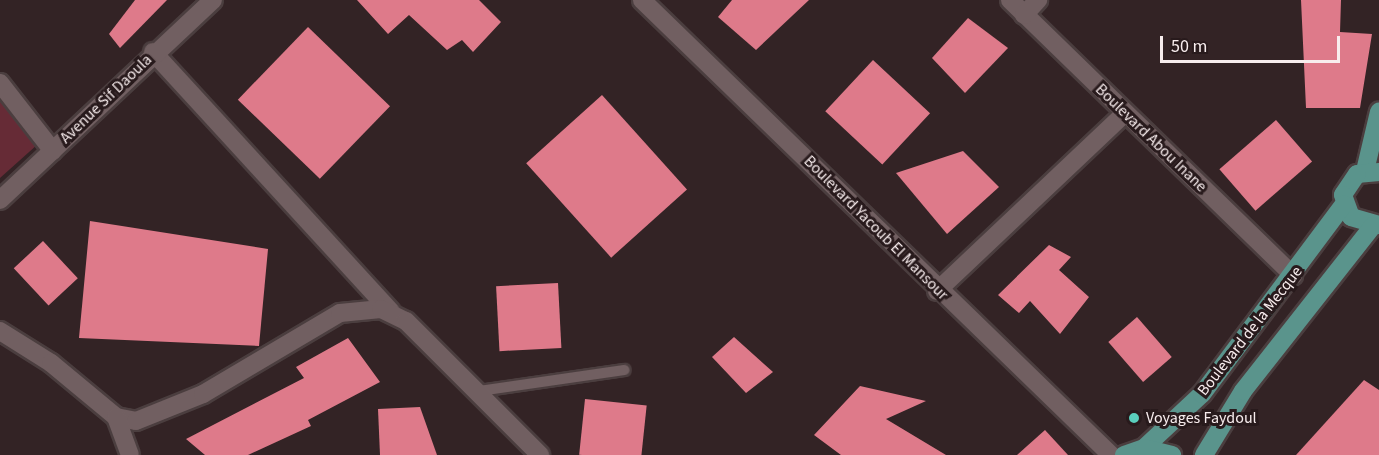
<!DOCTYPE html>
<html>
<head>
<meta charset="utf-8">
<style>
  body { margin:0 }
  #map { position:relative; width:1379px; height:455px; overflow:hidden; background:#332325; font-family:"Source Sans 3",sans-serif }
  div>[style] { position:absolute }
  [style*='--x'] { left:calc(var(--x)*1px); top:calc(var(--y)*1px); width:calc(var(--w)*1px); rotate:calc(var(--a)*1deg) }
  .green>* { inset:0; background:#662b36 }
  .building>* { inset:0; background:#de7a8a; transform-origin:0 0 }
  .roads { filter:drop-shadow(2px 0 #4b3e3f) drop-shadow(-2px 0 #4b3e3f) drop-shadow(0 2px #4b3e3f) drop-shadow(0 -2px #4b3e3f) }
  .service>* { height:10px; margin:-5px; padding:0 5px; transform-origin:5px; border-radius:5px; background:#715f61 }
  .minor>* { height:18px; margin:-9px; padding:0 9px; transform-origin:9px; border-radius:9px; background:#715f61 }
  .primary>* { height:18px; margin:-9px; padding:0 9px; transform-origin:9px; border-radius:9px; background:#5a948c }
  .dots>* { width:16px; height:16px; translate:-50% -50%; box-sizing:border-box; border:3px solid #281a1c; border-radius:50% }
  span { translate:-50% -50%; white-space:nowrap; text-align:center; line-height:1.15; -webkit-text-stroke:6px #281a1c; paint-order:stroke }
  .street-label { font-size:16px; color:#f8edee }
  .poi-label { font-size:16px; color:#f8edee }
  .left { translate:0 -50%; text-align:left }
  .scale { position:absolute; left:1160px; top:36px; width:180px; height:27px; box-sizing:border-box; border:3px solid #f8edee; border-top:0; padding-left:8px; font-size:18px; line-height:21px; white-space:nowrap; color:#f8edee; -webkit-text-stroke:4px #281a1c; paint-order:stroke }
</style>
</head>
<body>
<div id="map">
  <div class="green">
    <div style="clip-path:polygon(0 97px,38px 144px,0 178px)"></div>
  </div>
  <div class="building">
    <div style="clip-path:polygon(135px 0,167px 0,120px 48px,109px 34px)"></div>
    <div style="clip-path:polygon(357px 0,479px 0,501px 22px,473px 52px,462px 40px,447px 50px,409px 15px,388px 34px)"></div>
    <div style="clip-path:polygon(732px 0,809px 0,756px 50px,718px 17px)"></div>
    <div style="clip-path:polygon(1301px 0,1341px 0,1340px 32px,1372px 34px,1360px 108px,1306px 108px)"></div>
    <div style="clip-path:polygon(968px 18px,1008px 48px,965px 93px,932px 58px)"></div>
    <div style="left:308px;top:27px;width:114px;height:101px;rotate:44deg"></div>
    <div style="left:873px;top:60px;width:78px;height:70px;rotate:43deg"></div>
    <div style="left:602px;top:95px;width:127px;height:102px;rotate:48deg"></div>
    <div style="left:1276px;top:120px;width:55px;height:75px;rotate:49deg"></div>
    <div style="clip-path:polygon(963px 151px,999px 187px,947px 234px,896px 173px)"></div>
    <div style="clip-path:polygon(90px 221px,268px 249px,259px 346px,79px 338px)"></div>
    <div style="left:43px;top:241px;width:51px;height:40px;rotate:47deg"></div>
    <div style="clip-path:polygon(1049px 245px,1071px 257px,1059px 270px,1089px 297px,1060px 334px,1030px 301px,1019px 313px,998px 295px)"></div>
    <div style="left:558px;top:283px;width:65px;height:62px;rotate:87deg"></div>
    <div style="left:1137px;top:317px;width:53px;height:38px;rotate:49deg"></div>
    <div style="clip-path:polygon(734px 337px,773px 372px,746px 393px,712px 357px)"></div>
    <div style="clip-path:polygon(348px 338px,380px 382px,308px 420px,311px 426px,248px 455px,205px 455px,186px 439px,304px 378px,296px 367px)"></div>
    <div style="clip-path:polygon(1364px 380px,1379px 390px,1379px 455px,1296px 455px)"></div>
    <div style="clip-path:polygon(860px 386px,926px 401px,886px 419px,946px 455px,841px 455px,814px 435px)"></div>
    <div style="left:585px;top:399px;width:62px;height:56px;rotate:6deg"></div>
    <div style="clip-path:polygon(420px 407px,437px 455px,380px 455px,378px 409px)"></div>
    <div style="clip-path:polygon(1045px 430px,1068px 455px,1017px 455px)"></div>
  </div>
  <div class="roads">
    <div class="service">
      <div style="--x:479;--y:391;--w:147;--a:-8.2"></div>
    </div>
    <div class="minor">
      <div style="--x:642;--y:0;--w:653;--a:44.13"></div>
      <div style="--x:1010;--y:0;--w:395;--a:44.2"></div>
      <div style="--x:1024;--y:15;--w:21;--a:-47"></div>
      <div style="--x:153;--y:52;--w:352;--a:47.5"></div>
      <div style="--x:0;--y:83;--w:86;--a:52.1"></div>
      <div style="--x:0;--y:200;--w:292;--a:-43.2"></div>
      <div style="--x:937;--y:291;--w:259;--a:-43.4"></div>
      <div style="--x:0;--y:331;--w:60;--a:32.1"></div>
      <div style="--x:51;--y:363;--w:85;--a:39.7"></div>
      <div style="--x:116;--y:417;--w:20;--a:11"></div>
      <div style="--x:136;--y:421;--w:72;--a:-21.9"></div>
      <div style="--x:203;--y:394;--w:159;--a:-30.6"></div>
      <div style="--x:340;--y:313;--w:41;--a:-5.6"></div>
      <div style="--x:381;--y:309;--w:28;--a:26"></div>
      <div style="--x:406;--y:321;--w:190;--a:45"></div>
      <div style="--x:116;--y:417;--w:40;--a:69.8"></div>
    </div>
    <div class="primary">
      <div style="--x:1365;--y:171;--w:61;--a:-76.7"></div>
      <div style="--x:1379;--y:172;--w:22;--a:175"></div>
      <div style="--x:1357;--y:174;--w:25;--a:124"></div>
      <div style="--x:1343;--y:195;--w:23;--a:70"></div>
      <div style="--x:1351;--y:217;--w:29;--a:16"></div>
      <div style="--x:1144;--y:448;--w:79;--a:-43"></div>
      <div style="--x:1202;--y:394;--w:237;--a:-53.2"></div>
      <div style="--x:1124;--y:455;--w:21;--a:-19"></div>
      <div style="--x:1144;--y:448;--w:29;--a:14"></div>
      <div style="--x:1204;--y:455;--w:75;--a:-58.6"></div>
      <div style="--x:1243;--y:391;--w:210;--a:-51.8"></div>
    </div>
  </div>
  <div class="dots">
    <div style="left:1134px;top:418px;background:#5acebc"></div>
  </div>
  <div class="street-label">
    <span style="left:106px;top:99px;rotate:-44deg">Avenue Sif Daoula</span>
    <span style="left:1151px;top:138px;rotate:44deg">Boulevard Abou Inane</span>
    <span style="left:876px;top:228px;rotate:45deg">Boulevard Yacoub El Mansour</span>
    <span style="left:1250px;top:331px;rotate:-52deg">Boulevard de la Mecque</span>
  </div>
  <div class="poi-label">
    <span class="left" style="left:1146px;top:418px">Voyages Faydoul</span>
  </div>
  <div class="scale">50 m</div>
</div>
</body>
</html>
